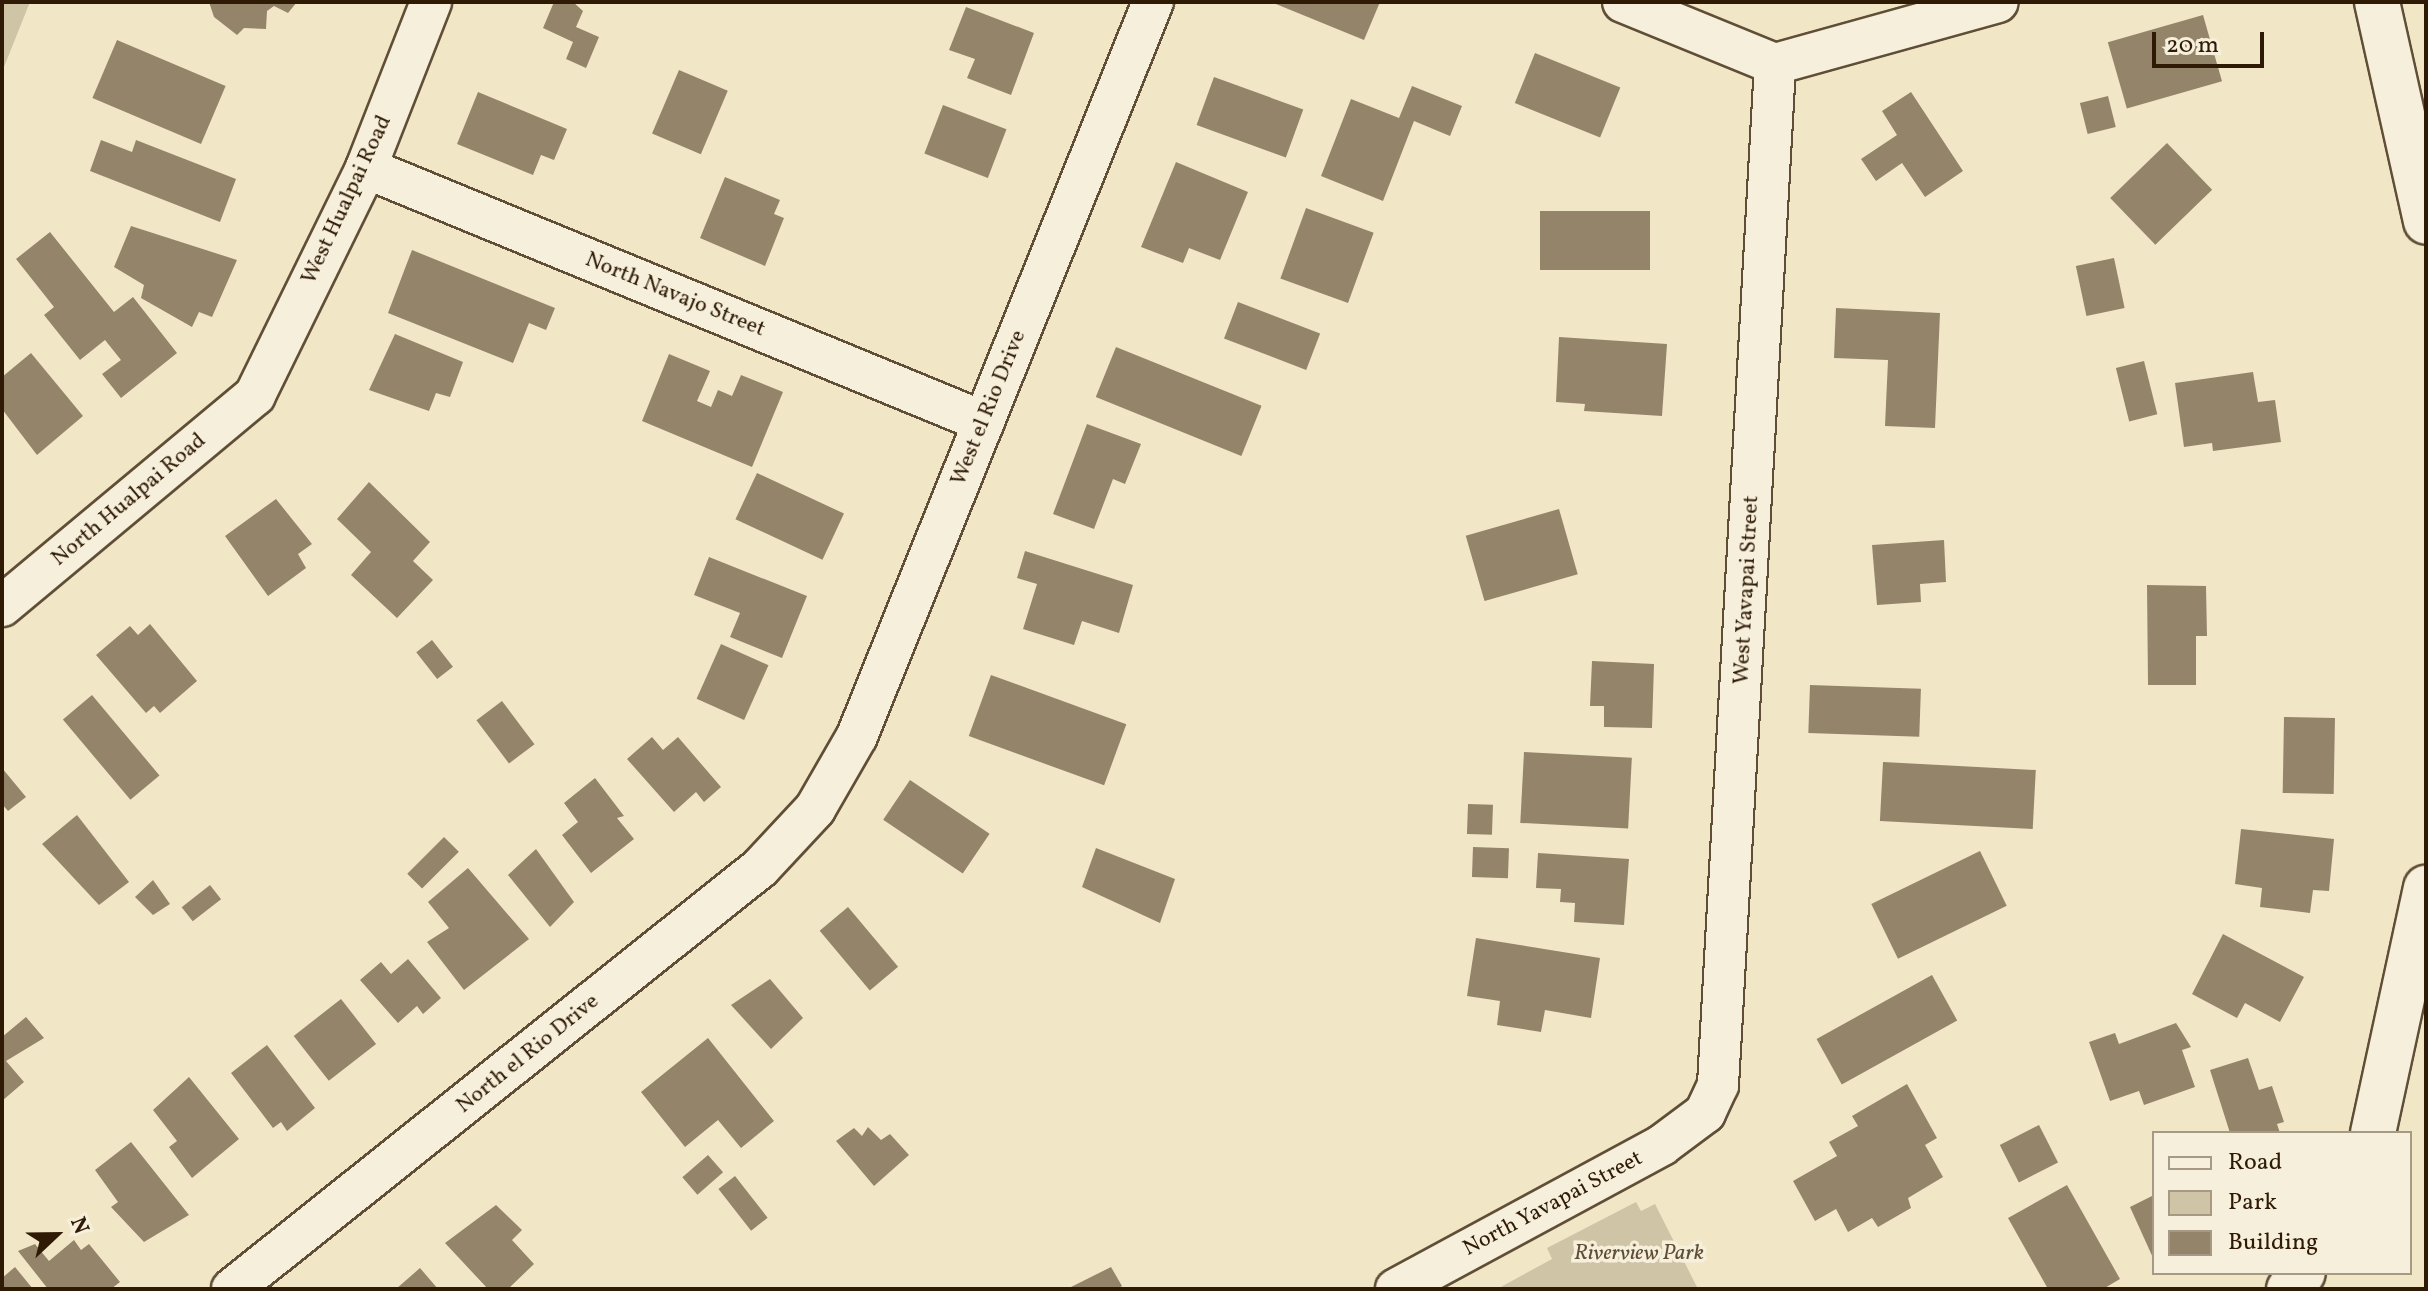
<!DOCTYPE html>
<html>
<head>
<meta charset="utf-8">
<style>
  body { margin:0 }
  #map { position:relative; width:2428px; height:1291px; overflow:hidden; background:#f1e7c7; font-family:Vollkorn,serif }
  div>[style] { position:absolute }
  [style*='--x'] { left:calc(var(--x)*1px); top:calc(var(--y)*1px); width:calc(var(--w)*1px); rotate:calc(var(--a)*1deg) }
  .green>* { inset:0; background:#d0c4a6 }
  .building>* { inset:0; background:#94856a; transform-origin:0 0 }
  .roads { filter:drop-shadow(2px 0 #604e36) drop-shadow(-2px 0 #604e36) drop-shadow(0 2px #604e36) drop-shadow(0 -2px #604e36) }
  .street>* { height:40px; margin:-20px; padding:0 20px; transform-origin:20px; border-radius:20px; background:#f6efdb }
  .secondary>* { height:44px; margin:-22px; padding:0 22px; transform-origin:22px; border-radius:22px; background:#f6efdb }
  span { translate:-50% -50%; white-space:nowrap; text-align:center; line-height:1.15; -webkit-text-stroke:7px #f6efdb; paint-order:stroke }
  .street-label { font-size:22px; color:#2f1b05 }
  .park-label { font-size:22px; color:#5f4e35; font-style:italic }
  .frame { position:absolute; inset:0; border:4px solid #2f1b05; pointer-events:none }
  .legend { position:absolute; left:2152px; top:1131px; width:260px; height:144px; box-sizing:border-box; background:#f6efdb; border:2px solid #a69a85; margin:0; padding:10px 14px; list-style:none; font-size:24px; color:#2f1b05 }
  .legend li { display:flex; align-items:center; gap:16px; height:40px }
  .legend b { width:40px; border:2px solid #a69a85 }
  .north { position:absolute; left:16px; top:1195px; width:80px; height:80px; -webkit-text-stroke:6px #f6efdb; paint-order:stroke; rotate:68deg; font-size:22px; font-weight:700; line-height:32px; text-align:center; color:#2f1b05 }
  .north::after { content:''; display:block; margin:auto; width:28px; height:36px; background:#2f1b05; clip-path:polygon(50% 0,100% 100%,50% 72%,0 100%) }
  .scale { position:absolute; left:2152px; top:32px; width:112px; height:36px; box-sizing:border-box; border:4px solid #2f1b05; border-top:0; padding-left:10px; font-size:24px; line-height:28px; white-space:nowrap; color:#2f1b05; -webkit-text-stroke:6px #f6efdb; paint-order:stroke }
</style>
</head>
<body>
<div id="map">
  <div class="green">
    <div style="clip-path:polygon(2px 2px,30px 2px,2px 72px)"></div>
    <div style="clip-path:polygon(1636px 1202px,1641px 1211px,1655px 1204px,1698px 1289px,1497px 1289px,1552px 1259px,1547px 1248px)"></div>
  </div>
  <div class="building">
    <div style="clip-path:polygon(209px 2px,297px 2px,288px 13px,274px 6px,267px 11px,266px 29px,244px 28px,237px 35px,214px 17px)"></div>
    <div style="clip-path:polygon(554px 2px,573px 2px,583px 11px,576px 27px,599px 37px,586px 68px,566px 59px,573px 42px,543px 28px)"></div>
    <div style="clip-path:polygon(1271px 2px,1380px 2px,1364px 40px)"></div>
    <div style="clip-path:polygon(966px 7px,1034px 33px,1011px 95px,967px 78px,975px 59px,949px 50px)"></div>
    <div style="left:2203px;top:15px;width:69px;height:99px;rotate:74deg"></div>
    <div style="left:117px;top:40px;width:118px;height:63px;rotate:23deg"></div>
    <div style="left:1535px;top:53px;width:92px;height:54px;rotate:22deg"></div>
    <div style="left:679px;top:70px;width:53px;height:69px;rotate:23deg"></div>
    <div style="left:1214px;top:77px;width:95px;height:51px;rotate:20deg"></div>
    <div style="clip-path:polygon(1412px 86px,1462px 106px,1450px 136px,1414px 121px,1383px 201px,1321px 176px,1351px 99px,1399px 118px)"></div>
    <div style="clip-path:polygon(478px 92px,567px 129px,554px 160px,541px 155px,533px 175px,457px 144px)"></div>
    <div style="clip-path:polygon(1911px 92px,1963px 171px,1925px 197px,1902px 163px,1876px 181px,1861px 159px,1897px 135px,1882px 111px)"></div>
    <div style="left:2108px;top:96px;width:32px;height:29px;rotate:76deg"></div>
    <div style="left:943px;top:105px;width:68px;height:52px;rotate:21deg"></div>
    <div style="clip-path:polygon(101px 140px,132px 152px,136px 140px,236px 179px,220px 222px,90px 171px)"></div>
    <div style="left:2167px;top:143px;width:65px;height:79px;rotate:46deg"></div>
    <div style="clip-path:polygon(1176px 162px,1248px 192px,1220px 260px,1189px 248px,1183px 263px,1141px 247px)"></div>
    <div style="clip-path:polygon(725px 177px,780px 200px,774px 214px,784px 218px,765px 266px,700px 238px)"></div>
    <div style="left:1306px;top:208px;width:72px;height:75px;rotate:20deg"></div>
    <div style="left:1540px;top:211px;width:110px;height:59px"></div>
    <div style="clip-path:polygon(131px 226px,237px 260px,212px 317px,199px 312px,192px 327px,141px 298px,144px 285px,114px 267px)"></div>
    <div style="clip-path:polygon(50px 232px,114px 312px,133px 297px,177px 353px,121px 398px,102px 374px,121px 360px,105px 340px,80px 360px,44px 315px,54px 307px,16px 259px)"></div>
    <div style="clip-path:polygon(412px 250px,555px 308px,546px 330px,529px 323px,513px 363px,388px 313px)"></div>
    <div style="left:2114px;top:258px;width:51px;height:39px;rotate:78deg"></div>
    <div style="left:1238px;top:302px;width:88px;height:39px;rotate:21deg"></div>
    <div style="clip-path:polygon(1836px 308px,1940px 313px,1935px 428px,1885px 426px,1888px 360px,1834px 358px)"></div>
    <div style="clip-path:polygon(395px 334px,463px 362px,450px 397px,436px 393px,429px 411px,369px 390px)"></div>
    <div style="clip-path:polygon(1559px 337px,1667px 344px,1662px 416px,1584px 411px,1585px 404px,1556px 402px)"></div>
    <div style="left:1116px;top:347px;width:157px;height:54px;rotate:22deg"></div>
    <div style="clip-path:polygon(31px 353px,83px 416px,37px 455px,2px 409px,2px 377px)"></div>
    <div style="clip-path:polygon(669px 354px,710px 371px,697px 401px,711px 407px,718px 390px,732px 396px,741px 375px,783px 392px,752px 467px,642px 421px)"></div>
    <div style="left:2144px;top:361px;width:55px;height:29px;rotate:76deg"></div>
    <div style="clip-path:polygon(2253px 372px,2258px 402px,2275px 400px,2281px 442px,2213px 451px,2212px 443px,2184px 447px,2175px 383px)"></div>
    <div style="clip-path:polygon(1087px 424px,1141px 444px,1125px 484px,1113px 479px,1094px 529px,1053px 514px)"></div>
    <div style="left:757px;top:473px;width:96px;height:51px;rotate:25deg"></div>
    <div style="clip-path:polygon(369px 482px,430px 542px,413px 561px,433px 580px,397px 618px,351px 575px,371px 552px,337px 519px)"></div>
    <div style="clip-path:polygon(276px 499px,312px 544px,298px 554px,306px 568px,268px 596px,225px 536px)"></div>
    <div style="left:1559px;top:509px;width:68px;height:97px;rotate:74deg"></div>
    <div style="clip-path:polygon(1944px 540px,1946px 582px,1920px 584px,1921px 602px,1877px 605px,1872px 545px)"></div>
    <div style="clip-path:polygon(1025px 551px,1133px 585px,1119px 633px,1082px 621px,1074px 645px,1023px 629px,1037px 584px,1017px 578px)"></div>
    <div style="clip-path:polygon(709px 557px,807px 596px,782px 658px,730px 637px,740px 613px,694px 595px)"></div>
    <div style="clip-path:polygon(2147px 585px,2206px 586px,2207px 636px,2196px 636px,2196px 685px,2148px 685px)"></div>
    <div style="clip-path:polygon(150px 624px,197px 681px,160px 713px,154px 706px,146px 713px,96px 655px,130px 626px,138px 635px)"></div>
    <div style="left:432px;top:640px;width:34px;height:20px;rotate:52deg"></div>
    <div style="left:721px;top:644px;width:52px;height:60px;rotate:24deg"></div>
    <div style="clip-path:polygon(1592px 661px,1654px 664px,1652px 728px,1604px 727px,1604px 706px,1590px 706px)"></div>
    <div style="left:991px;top:675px;width:144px;height:65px;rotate:20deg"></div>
    <div style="left:1810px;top:685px;width:111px;height:48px;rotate:2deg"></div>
    <div style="left:92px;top:695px;width:105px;height:38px;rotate:50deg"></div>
    <div style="left:502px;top:701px;width:54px;height:32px;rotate:53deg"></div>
    <div style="left:2284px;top:717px;width:51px;height:76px;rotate:1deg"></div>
    <div style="clip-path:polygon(652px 737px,663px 750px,678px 737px,721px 787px,704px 802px,696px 792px,674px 812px,627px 759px)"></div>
    <div style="left:1524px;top:752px;width:108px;height:71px;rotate:3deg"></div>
    <div style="left:1883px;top:762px;width:153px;height:59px;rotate:3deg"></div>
    <div style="clip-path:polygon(2px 768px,26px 797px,8px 811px,2px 804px)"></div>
    <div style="clip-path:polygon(595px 778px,624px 816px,617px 818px,634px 839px,591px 873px,562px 835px,578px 822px,564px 803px)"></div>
    <div style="left:910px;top:780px;width:96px;height:48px;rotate:34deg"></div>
    <div style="left:1468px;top:804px;width:25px;height:30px;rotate:2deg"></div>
    <div style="clip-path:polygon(77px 815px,129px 882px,99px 905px,42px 844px)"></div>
    <div style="clip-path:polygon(2241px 829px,2334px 839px,2329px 891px,2313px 890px,2310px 913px,2260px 907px,2262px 888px,2235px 884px)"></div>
    <div style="left:444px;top:837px;width:21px;height:52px;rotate:45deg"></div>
    <div style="left:1473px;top:847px;width:36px;height:30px;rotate:2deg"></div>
    <div style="clip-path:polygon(1096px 848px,1175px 879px,1160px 923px,1082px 887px)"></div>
    <div style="clip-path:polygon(536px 849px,574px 902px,550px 927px,508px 875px)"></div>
    <div style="left:1980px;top:851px;width:61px;height:121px;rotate:64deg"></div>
    <div style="clip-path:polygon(1538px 853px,1629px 859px,1624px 925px,1574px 922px,1575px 903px,1560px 902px,1561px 889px,1536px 888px)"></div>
    <div style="clip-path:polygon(468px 868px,529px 939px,464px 990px,427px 942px,449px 928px,428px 902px)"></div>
    <div style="clip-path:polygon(153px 880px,170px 904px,153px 915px,135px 897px)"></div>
    <div style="left:210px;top:885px;width:18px;height:36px;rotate:52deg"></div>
    <div style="left:848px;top:907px;width:78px;height:37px;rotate:50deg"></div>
    <div style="clip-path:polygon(2223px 934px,2304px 977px,2280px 1022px,2245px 1003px,2237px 1018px,2192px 994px)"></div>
    <div style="clip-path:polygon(1476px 938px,1600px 958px,1591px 1018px,1545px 1010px,1541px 1032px,1497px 1025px,1500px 1001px,1467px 996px)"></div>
    <div style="clip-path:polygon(408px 959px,441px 998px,423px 1014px,417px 1006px,398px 1023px,360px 980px,381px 962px,391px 974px)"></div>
    <div style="left:1932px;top:975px;width:52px;height:132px;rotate:61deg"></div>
    <div style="clip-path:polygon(770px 979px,803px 1018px,771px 1049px,731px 1005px)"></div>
    <div style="left:341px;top:999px;width:57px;height:60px;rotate:52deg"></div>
    <div style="clip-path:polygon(26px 1017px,44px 1038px,6px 1061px,24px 1082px,2px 1101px,2px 1037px)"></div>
    <div style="clip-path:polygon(2176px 1023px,2191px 1047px,2182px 1050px,2195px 1087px,2144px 1105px,2139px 1091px,2110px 1101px,2089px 1042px,2115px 1033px,2119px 1044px)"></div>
    <div style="clip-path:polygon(708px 1038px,774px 1121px,741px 1148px,718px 1120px,685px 1147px,641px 1092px)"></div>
    <div style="clip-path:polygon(267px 1045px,315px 1108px,287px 1131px,281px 1122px,273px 1128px,231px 1073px)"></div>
    <div style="clip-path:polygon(2248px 1058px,2259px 1090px,2272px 1086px,2284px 1122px,2277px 1124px,2280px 1133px,2230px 1133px,2210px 1070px)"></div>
    <div style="clip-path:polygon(189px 1077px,239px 1139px,192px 1178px,169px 1147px,177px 1141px,153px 1110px)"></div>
    <div style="clip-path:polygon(1907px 1084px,1937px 1138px,1925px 1145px,1943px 1177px,1908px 1198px,1911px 1208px,1878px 1227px,1872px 1218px,1848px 1232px,1836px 1209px,1815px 1221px,1793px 1181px,1837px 1156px,1829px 1142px,1858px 1126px,1852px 1116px)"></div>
    <div style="left:2039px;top:1125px;width:42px;height:44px;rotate:63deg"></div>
    <div style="clip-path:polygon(868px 1127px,881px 1140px,890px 1134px,909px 1155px,874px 1186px,836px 1141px,854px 1128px,862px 1136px)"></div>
    <div style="clip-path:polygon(131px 1142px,189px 1215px,144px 1242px,111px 1207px,118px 1202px,95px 1170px)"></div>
    <div style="left:708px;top:1155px;width:23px;height:34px;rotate:49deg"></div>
    <div style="left:735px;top:1176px;width:53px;height:21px;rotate:52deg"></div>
    <div style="clip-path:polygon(2067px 1185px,2120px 1279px,2103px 1289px,2048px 1289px,2008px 1218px)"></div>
    <div style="clip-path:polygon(2154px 1195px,2154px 1260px,2130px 1207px)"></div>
    <div style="clip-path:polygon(496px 1205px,522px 1230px,512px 1240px,534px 1264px,508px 1289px,488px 1289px,445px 1243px)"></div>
    <div style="clip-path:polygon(74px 1240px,81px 1250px,89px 1244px,120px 1282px,111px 1289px,48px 1289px,18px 1251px,35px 1244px,49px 1261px)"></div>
    <div style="clip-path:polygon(15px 1267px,33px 1289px,2px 1289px,2px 1278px)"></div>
    <div style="clip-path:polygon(1111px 1267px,1122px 1286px,1117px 1289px,1067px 1289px)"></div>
    <div style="clip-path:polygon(420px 1268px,438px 1289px,396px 1289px)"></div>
  </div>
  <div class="roads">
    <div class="street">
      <div style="--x:1623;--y:2;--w:164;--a:22.2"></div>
      <div style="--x:1775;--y:64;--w:231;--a:-15.5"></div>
      <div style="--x:366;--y:168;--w:668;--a:22.34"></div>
      <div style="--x:2;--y:606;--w:329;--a:-39.8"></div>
      <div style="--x:255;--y:395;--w:253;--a:-63.9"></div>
      <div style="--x:366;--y:168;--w:178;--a:-68.6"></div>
      <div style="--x:232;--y:1289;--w:675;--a:-38.57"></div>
      <div style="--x:760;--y:868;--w:81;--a:-47"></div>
      <div style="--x:815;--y:809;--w:84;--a:-60.1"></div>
      <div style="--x:857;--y:736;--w:791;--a:-68.04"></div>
      <div style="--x:1396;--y:1289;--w:302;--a:-28.4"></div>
      <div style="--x:1662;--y:1145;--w:54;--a:-36.7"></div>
      <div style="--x:1705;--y:1113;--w:31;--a:-65"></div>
      <div style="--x:1718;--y:1085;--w:1023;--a:-86.8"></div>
    </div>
    <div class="secondary">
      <div style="--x:2377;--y:2;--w:225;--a:77.4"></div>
      <div style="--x:2373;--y:1133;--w:251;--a:-77.8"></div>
      <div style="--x:2289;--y:1289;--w:21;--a:-49"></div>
    </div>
  </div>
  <div class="street-label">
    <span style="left:347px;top:200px;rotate:-65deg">West Hualpai Road</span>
    <span style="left:675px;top:295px;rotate:22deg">North Navajo Street</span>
    <span style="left:989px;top:408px;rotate:-68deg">West el Rio Drive</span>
    <span style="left:129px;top:500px;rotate:-40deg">North Hualpai Road</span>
    <span style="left:1747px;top:590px;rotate:-87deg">West Yavapai Street</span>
    <span style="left:528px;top:1054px;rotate:-39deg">North el Rio Drive</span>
    <span style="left:1553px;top:1204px;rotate:-28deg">North Yavapai Street</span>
  </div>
  <div class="park-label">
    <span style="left:1639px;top:1254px">Riverview Park</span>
  </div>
  <div class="frame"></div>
  <ul class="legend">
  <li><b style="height:10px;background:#f6efdb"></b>Road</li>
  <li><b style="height:22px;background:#d0c4a6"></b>Park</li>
  <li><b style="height:22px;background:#94856a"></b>Building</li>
  </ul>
  <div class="north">N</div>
  <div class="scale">20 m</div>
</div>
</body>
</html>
